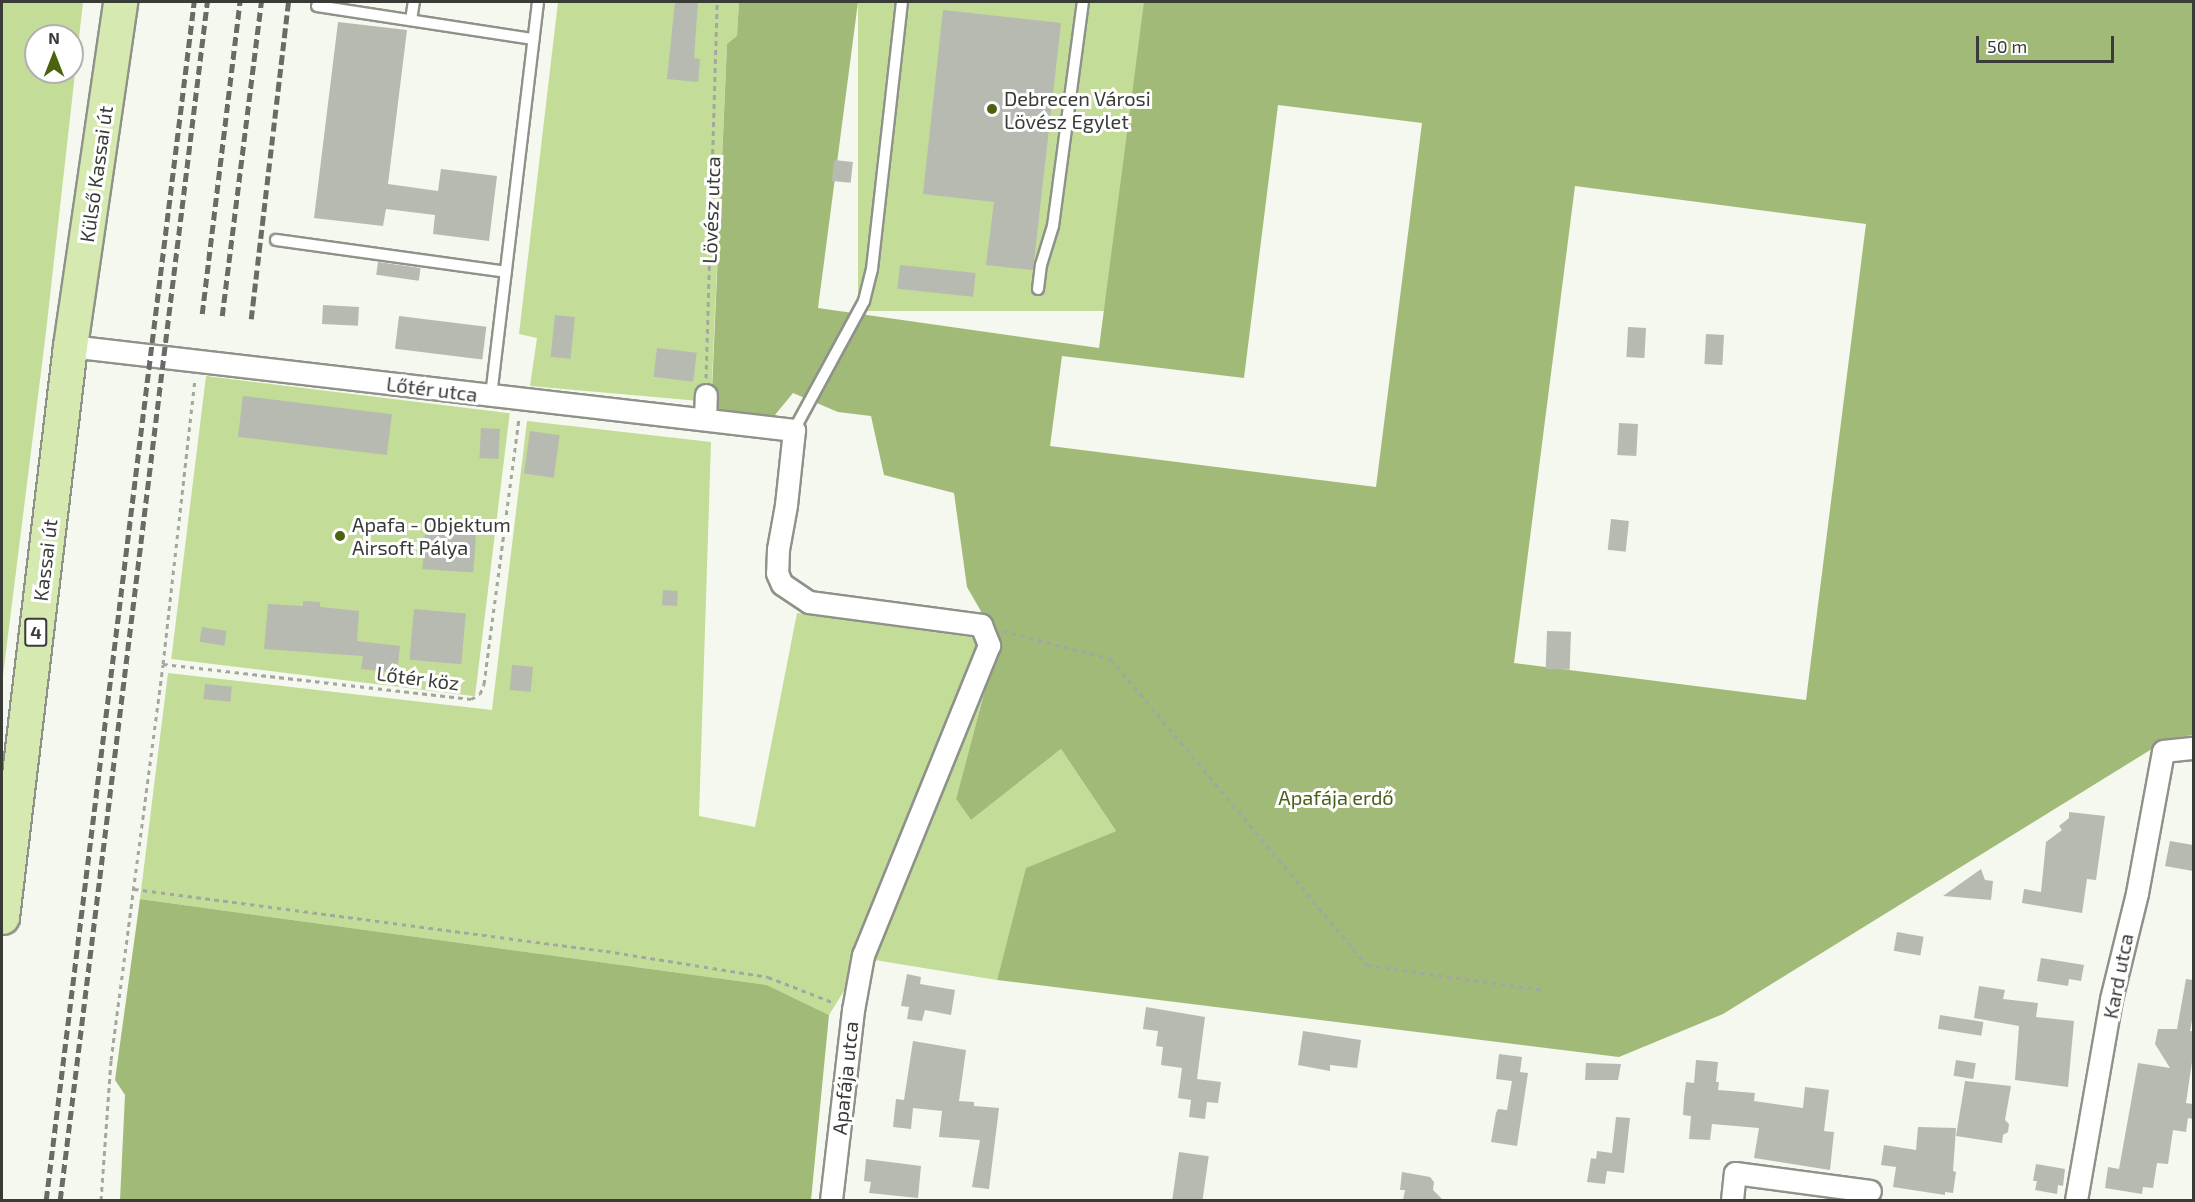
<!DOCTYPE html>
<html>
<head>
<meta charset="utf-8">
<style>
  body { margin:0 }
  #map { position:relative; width:2195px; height:1202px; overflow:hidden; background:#f4f8ee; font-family:"Exo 2",sans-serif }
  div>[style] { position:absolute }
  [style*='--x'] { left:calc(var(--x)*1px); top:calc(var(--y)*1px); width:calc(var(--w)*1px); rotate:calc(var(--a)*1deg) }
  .green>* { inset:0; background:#c3dc98; transform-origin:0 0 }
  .forest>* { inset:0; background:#a2ba78 }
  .building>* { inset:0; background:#b6bab1; transform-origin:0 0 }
  .path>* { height:3px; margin-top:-1.5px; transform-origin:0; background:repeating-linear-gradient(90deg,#a3a79f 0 4.5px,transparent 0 9px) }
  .roads { filter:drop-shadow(2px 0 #8f9289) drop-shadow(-2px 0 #8f9289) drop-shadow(0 2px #8f9289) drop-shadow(0 -2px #8f9289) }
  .service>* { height:10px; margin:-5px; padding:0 5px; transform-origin:5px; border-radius:5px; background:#fff }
  .minor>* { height:21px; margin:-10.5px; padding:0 10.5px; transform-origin:10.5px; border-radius:10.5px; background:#fff }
  .primary>* { height:33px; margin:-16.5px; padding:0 16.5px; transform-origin:16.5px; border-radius:16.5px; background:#d6e9b0 }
  .rail>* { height:4.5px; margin-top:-2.25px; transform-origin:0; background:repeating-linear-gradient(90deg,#696c66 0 9px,transparent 0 13.5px) }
  .dots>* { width:16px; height:16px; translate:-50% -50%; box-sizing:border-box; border:3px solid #fff; border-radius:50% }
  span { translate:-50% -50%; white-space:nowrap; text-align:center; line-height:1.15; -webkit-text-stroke:6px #fff; paint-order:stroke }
  .shield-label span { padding:2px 4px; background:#fff; border:2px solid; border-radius:4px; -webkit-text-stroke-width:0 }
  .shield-label { font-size:18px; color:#393b37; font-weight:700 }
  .poi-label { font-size:20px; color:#393b37 }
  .left { translate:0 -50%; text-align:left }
  .street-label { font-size:20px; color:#393b37 }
  .park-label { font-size:20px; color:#4a5f19 }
  .frame { position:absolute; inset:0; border:3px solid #393b37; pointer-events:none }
  .north { position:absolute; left:24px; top:24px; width:60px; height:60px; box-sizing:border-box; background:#fff; border:2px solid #b0b1af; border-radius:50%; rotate:0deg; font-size:16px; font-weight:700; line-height:24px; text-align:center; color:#393b37 }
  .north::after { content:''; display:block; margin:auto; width:21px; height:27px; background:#4b620e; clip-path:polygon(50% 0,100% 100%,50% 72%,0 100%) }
  .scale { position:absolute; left:1976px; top:36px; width:138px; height:27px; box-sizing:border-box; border:3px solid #393b37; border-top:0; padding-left:8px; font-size:18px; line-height:21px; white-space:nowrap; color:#393b37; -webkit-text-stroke:4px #fff; paint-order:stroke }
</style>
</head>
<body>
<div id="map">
  <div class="green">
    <div style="clip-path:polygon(evenodd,2px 2px,83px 2px,46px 332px,2px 683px,2px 2px,36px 36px,72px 36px,72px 72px,36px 72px,36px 36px)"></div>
    <div style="clip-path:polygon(558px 2px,739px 2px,737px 37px,727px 44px,711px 402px,530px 386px,537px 338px,519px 334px)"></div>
    <div style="left:858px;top:2px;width:286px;height:309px"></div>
    <div style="left:206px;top:376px;width:306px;height:285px;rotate:7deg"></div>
    <div style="clip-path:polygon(527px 421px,711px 442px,699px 816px,755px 827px,797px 613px,998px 641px,956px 799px,971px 820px,1061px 749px,1116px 831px,1027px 868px,997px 980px,850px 956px,847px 986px,829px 1015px,767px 985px,140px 899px,168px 673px,492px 710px)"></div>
  </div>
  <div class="forest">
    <div style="clip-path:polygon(evenodd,739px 2px,858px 2px,818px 308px,1099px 348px,1144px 2px,2193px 2px,2193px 735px,2168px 739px,1723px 1014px,1619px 1057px,997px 980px,1026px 868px,1116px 831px,1061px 749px,971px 820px,956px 799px,998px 641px,967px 587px,954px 493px,884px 475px,871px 416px,838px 412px,793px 393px,770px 421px,711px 414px,727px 44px,737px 36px,739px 2px,1278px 105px,1422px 123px,1376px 487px,1050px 446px,1062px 356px,1244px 378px,1278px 105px,739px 2px,1575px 186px,1866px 224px,1806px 700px,1514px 663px,1575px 186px)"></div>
    <div style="clip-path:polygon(140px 899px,767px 985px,829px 1015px,811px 1200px,120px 1200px,125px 1095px,115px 1080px)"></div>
  </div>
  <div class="building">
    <div style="clip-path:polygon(675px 2px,698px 2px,694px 58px,700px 59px,698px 82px,667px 79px)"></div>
    <div style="clip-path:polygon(943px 10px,1061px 23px,1033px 270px,986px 265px,994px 202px,923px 194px)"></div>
    <div style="clip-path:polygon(338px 22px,407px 30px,388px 184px,438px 191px,441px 169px,497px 176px,489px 241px,433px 234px,435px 215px,386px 209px,383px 226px,314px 218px)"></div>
    <div style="left:834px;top:160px;width:19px;height:21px;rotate:6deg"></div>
    <div style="left:378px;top:262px;width:43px;height:13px;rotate:8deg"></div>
    <div style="left:900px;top:265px;width:76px;height:24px;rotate:6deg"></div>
    <div style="left:323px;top:305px;width:36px;height:19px;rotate:3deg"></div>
    <div style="left:555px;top:315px;width:20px;height:42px;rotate:6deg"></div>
    <div style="left:399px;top:316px;width:88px;height:33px;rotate:7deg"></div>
    <div style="left:1628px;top:327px;width:18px;height:30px;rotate:3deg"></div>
    <div style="left:1706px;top:334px;width:18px;height:30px;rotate:3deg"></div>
    <div style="left:657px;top:348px;width:40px;height:29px;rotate:7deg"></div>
    <div style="left:243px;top:396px;width:150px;height:41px;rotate:7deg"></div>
    <div style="left:1619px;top:423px;width:19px;height:32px;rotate:3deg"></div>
    <div style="left:481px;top:428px;width:19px;height:30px;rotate:3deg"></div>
    <div style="left:530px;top:431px;width:30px;height:43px;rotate:8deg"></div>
    <div style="left:426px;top:518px;width:51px;height:51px;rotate:4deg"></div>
    <div style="left:1611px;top:519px;width:18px;height:31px;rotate:6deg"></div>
    <div style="left:663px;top:590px;width:15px;height:15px;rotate:4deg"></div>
    <div style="clip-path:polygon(303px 601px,320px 602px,320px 607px,359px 611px,357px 641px,400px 646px,397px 673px,361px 669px,363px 656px,264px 649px,268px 604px,303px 606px)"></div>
    <div style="left:414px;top:609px;width:52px;height:51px;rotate:5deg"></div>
    <div style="left:202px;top:627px;width:25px;height:15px;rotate:9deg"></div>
    <div style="left:1547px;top:631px;width:24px;height:38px;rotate:2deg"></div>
    <div style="left:512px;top:665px;width:21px;height:25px;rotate:5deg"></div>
    <div style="left:205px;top:684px;width:27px;height:15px;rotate:6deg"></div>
    <div style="clip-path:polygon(2069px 812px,2105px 816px,2096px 880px,2087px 879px,2082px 913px,2022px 903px,2024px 889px,2041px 892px,2046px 842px,2062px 830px,2059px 826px,2069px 818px)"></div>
    <div style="clip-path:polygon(2170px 841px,2193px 845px,2193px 871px,2165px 866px)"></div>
    <div style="clip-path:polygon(1981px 869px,1985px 880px,1993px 881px,1991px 900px,1943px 896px)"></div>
    <div style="left:1897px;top:932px;width:27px;height:19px;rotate:10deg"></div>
    <div style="clip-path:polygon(2041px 958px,2084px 965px,2081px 981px,2069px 979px,2068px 986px,2037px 981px)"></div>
    <div style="clip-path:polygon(907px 974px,921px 977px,920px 984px,955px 990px,951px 1015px,925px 1010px,922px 1021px,907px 1019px,909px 1007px,901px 1006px)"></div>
    <div style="clip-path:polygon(2186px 979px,2193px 980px,2193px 1015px,2190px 1031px,2193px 1031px,2193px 1055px,2186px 1103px,2193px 1104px,2193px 1119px,2188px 1118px,2186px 1132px,2173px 1130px,2168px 1164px,2157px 1163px,2153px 1188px,2143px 1187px,2142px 1194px,2105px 1188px,2108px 1167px,2119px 1169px,2138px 1063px,2170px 1068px,2155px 1044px,2158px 1029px,2177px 1029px)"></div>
    <div style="clip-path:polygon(1979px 986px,2005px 990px,2003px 999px,2038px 1003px,2036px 1017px,2074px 1021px,2068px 1087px,2015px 1080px,2019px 1026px,1974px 1018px)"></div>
    <div style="clip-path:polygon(1146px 1007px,1205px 1017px,1197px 1079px,1221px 1082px,1218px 1103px,1207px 1102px,1205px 1119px,1189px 1117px,1191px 1100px,1178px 1098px,1182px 1068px,1161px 1065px,1163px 1047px,1156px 1046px,1158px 1031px,1143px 1029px)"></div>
    <div style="left:1940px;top:1015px;width:44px;height:14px;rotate:9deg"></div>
    <div style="clip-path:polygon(1303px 1031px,1361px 1040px,1357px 1068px,1330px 1065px,1330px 1071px,1298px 1065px)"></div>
    <div style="clip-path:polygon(913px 1041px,966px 1050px,959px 1101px,974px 1102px,974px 1106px,999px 1108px,989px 1189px,972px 1187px,980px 1140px,939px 1137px,942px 1111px,913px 1108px,911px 1129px,893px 1127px,896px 1099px,904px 1100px)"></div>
    <div style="clip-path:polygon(1499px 1054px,1522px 1057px,1520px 1072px,1528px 1073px,1517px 1146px,1491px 1142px,1496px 1113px,1498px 1109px,1507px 1110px,1512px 1081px,1496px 1079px)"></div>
    <div style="clip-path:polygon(1696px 1060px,1718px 1062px,1716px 1082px,1719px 1082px,1718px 1090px,1755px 1093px,1754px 1101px,1803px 1108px,1805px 1087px,1829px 1090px,1824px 1131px,1834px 1132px,1830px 1170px,1754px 1158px,1759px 1128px,1712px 1124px,1710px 1140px,1689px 1139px,1691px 1116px,1683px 1115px,1684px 1098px,1686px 1082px,1694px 1083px)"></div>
    <div style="left:1956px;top:1060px;width:20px;height:16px;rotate:9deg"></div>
    <div style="clip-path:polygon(1586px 1063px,1621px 1064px,1618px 1080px,1585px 1080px)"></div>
    <div style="clip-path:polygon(1965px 1081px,2011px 1086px,2005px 1120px,2009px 1124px,2008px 1132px,2003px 1135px,2002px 1143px,1956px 1136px)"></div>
    <div style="clip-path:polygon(1616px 1117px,1630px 1118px,1624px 1173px,1607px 1171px,1605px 1184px,1587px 1182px,1591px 1158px,1596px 1159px,1597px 1151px,1612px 1153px)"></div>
    <div style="clip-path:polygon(1918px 1127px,1956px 1128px,1953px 1171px,1956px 1172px,1953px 1193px,1945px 1192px,1945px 1195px,1893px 1187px,1896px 1167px,1881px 1165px,1884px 1145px,1916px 1150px)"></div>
    <div style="left:1179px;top:1152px;width:30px;height:48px;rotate:8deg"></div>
    <div style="clip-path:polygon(866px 1159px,921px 1166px,918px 1198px,869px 1193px,871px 1182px,864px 1181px)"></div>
    <div style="clip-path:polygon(2036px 1164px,2065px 1169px,2063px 1186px,2058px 1185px,2057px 1194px,2035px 1190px,2037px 1181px,2033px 1181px)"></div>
    <div style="clip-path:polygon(1402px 1172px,1430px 1177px,1434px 1182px,1433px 1190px,1443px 1200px,1403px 1200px,1405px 1190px,1400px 1190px)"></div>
  </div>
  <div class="path">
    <div style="--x:706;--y:378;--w:376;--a:-88.3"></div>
    <div style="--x:1003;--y:631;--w:112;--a:14.5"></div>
    <div style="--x:1111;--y:659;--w:399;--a:50.1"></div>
    <div style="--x:1367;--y:965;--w:178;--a:8.1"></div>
    <div style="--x:163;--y:664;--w:310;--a:6.5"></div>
    <div style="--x:471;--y:699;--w:10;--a:-29"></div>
    <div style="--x:480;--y:694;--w:11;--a:-68"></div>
    <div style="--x:484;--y:684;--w:269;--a:-82.5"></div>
    <div style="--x:134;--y:889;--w:476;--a:7.5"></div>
    <div style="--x:606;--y:951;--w:164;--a:9.1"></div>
    <div style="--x:768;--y:977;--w:72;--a:21.2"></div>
    <div style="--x:101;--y:1200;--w:140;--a:-85.9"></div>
    <div style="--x:111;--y:1060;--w:399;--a:-82.5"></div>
    <div style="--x:163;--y:664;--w:287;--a:-83.6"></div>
  </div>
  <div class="roads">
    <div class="service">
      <div style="--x:317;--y:6;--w:219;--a:8.7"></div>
      <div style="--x:411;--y:20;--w:18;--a:-81"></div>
      <div style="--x:276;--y:240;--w:232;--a:7.9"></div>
      <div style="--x:1038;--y:289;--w:24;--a:-83"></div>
      <div style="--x:1041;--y:265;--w:41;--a:-72.9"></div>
      <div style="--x:1053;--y:226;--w:226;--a:-82.4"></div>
      <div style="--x:491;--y:396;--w:397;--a:-83.2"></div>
      <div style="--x:794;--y:430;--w:147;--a:-61.5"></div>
      <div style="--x:864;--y:301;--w:33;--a:-76"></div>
      <div style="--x:872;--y:269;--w:269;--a:-83.6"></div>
    </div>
    <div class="minor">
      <div style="--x:70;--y:346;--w:729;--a:6.62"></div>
      <div style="--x:794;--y:430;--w:75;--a:96.1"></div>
      <div style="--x:786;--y:505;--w:45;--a:100.3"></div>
      <div style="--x:778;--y:549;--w:24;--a:92"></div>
      <div style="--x:777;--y:573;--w:12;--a:66"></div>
      <div style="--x:782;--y:584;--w:32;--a:34"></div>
      <div style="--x:809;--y:602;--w:174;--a:7.6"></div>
      <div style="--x:981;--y:625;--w:22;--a:68"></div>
      <div style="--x:989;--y:645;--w:335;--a:112.1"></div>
      <div style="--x:863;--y:955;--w:56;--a:100.3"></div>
      <div style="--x:853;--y:1010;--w:191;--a:96.6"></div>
      <div style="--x:705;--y:419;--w:24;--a:-88"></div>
      <div style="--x:1732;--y:1200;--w:27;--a:-84"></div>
      <div style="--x:1735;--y:1173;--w:136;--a:7.6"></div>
      <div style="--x:2076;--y:1200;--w:204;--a:-80.1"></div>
      <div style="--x:2111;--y:999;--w:109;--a:-76.2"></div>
      <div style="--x:2137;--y:893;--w:144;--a:-79.6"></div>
      <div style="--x:2163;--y:751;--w:31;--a:-6"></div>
    </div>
    <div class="primary">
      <div style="--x:2;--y:917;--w:575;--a:-83.21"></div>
      <div style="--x:70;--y:346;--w:348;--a:-81.7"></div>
    </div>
  </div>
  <div class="rail">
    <div style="--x:202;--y:314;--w:314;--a:-83.1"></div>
    <div style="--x:222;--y:316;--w:316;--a:-82.9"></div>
    <div style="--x:251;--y:319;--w:319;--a:-83.3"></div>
    <div style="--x:46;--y:1200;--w:1207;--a:-82.96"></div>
    <div style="--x:60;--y:1200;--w:1207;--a:-83"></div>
  </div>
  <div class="dots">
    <div style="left:992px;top:109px;background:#4b620e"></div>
    <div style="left:340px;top:536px;background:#4b620e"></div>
  </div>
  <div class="shield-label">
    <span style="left:36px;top:632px">4</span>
  </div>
  <div class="poi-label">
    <span class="left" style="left:1004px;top:110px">Debrecen Városi<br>Lövész Egylet</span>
    <span class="left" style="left:352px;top:536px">Apafa - Objektum<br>Airsoft Pálya</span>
  </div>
  <div class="street-label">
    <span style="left:96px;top:174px;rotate:-82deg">Külső Kassai út</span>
    <span style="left:711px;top:210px;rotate:-88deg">Lövész utca</span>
    <span style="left:432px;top:389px;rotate:7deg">Lőtér utca</span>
    <span style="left:45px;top:560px;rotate:-83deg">Kassai út</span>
    <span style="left:418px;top:678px;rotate:7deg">Lőtér köz</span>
    <span style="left:2118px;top:976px;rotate:-79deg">Kard utca</span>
    <span style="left:845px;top:1078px;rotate:-84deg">Apafája utca</span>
  </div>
  <div class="park-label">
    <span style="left:1336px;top:797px">Apafája erdő</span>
  </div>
  <div class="frame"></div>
  <div class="north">N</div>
  <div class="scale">50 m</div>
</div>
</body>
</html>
